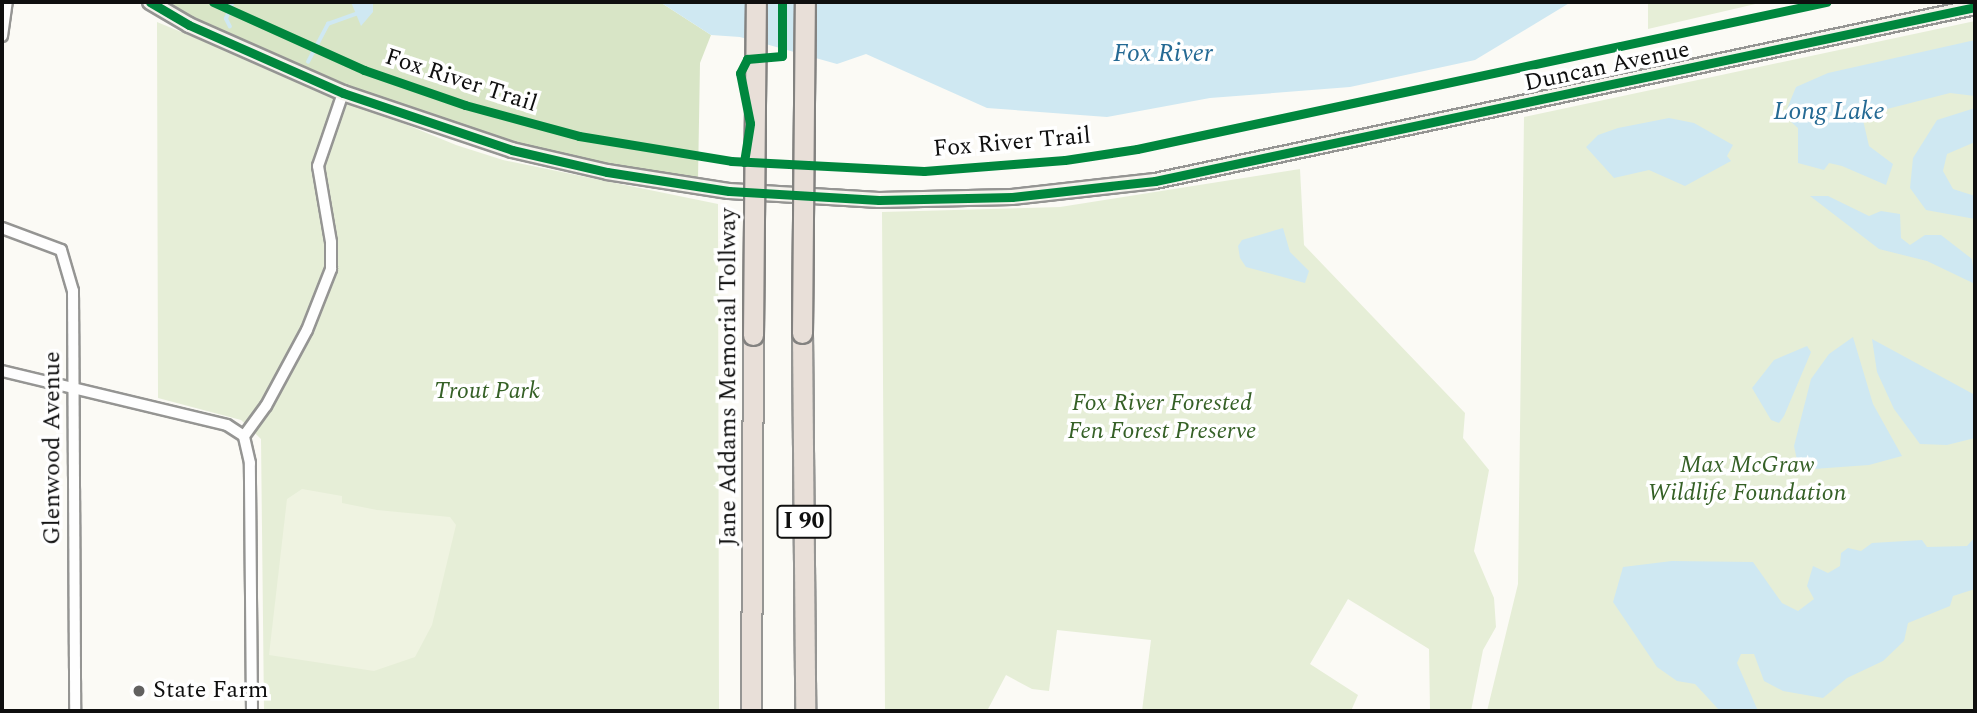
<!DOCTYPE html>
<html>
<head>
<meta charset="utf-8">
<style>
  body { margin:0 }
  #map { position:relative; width:1977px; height:713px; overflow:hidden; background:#fbfaf5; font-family:Spectral,serif }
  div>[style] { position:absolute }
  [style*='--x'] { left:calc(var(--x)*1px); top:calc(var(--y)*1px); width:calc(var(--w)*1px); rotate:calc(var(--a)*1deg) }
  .green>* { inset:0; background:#e6eed7 }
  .forest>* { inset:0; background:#d8e5c6 }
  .pitch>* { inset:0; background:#eff3e1 }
  .water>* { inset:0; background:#cfe8f2 }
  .stream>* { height:3.5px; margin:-1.75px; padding:0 1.75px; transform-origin:1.75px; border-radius:1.75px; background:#cfe8f2 }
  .roads { filter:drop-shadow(2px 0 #959593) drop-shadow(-2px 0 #959593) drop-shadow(0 2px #959593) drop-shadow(0 -2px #959593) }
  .street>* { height:10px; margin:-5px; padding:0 5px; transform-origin:5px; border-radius:5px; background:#fefefe }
  .secondary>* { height:14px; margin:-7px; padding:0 7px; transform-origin:7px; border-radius:7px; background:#f4f2ec }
  .highway>* { height:19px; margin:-9.5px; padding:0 9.5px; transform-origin:9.5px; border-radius:9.5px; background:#e8dfd8 }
  .bridges { filter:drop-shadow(2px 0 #838280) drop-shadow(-2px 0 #838280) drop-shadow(0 2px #838280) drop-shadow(0 -2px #838280) }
  .highway-bridge>* { height:19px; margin:-9.5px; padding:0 9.5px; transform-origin:9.5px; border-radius:9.5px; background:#e8dfd8 }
  .cycleway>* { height:9px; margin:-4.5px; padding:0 4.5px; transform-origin:4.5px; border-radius:4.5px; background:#00873e }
  .dots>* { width:19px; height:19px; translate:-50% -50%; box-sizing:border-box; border:4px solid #fff; border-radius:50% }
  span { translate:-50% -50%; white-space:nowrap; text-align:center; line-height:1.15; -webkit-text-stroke:7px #fff; paint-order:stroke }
  .shield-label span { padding:2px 5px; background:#fff; border:2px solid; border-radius:5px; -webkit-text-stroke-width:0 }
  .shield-label { font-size:23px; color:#0f0f0f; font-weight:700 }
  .street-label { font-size:24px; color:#0f0f0f }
  .park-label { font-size:24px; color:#356026; font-style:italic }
  .poi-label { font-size:24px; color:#0f0f0f }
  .left { translate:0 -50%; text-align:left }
  .water-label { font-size:26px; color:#256a94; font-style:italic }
  .frame { position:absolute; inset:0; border:4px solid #0f0f0f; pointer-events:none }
</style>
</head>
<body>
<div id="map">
  <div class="green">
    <div style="clip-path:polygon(1648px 2px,1764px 2px,1648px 29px)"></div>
    <div style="clip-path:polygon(1975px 21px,1975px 711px,1487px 711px,1518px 584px,1524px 117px)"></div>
    <div style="clip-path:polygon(157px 22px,456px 145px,503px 160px,718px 204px,719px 711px,264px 711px,261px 439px,241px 420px,158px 398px)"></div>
    <div style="clip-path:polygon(1300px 169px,1304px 245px,1465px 413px,1463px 438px,1489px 470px,1474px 551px,1494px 598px,1496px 627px,1483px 650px,1471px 711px,1430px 711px,1429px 649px,1348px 599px,1310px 664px,1358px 695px,1351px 711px,1142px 711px,1151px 640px,1057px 630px,1049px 691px,1032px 689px,1006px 675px,987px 711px,885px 711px,882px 212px,1060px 207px)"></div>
  </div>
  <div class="forest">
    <div style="clip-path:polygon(162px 2px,660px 2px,711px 35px,700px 63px,698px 179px,577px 158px,472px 130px,305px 71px)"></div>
  </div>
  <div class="pitch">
    <div style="clip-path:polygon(302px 489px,342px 496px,342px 503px,377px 510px,450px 517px,456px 525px,432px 625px,415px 657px,374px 671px,269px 655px,287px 499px)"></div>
  </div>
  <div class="water">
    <div style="clip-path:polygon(351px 2px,373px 2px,373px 12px,361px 26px)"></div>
    <div style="clip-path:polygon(660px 2px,1571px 2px,1475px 60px,1350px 87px,1210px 98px,1107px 117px,987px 108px,866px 54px,837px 64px,740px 37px,711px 35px)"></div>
    <div style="clip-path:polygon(1975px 40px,1975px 96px,1950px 93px,1883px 110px,1863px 120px,1869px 146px,1893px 164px,1886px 185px,1842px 166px,1829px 163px,1824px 170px,1798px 163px,1798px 128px,1784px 116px,1796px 87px,1828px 73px)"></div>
    <div style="clip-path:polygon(1975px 108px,1975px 142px,1947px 154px,1943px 171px,1953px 189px,1975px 196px,1975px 219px,1926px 210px,1910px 188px,1913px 158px,1937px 120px)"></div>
    <div style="clip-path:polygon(1669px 118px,1694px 123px,1733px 145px,1727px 156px,1731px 161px,1685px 186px,1649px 170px,1614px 178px,1586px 147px,1598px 135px,1618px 128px)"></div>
    <div style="clip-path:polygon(1810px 196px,1828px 196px,1869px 216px,1881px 211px,1900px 214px,1901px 238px,1910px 245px,1925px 235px,1941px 235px,1972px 259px,1975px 284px,1927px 261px,1879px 249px)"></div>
    <div style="clip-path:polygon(1283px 228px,1290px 252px,1309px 271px,1305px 283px,1246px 267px,1240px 258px,1238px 246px,1242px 240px)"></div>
    <div style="clip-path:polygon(1853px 337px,1873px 404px,1902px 456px,1869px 465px,1799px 470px,1794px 446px,1811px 379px,1829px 354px)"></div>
    <div style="clip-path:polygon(1872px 339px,1975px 395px,1975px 438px,1947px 445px,1920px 444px,1894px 409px,1877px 372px)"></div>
    <div style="clip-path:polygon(1807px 346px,1811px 352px,1784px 416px,1779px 423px,1771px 420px,1752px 388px,1774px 360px)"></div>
    <div style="clip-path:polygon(1975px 537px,1975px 589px,1953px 596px,1950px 606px,1908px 623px,1904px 641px,1883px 661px,1847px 678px,1823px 698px,1783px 691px,1764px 681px,1754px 654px,1741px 654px,1737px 663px,1758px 711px,1720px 711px,1695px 684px,1677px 681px,1657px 667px,1613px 602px,1623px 567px,1672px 561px,1753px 562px,1782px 603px,1798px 611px,1814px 599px,1807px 586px,1813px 566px,1828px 573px,1840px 566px,1841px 553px,1848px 548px,1861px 551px,1872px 543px,1922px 540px,1927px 547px,1967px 546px)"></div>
  </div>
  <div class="stream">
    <div style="--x:230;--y:27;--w:9;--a:-117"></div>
    <div style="--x:226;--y:19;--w:18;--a:-68"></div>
    <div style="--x:308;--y:62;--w:43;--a:-62.2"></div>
    <div style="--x:328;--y:24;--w:30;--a:-20"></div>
  </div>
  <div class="roads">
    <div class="street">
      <div style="--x:2;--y:36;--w:34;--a:-82"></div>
      <div style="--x:2;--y:228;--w:63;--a:20.4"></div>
      <div style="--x:61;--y:250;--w:43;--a:73.7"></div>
      <div style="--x:73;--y:291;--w:420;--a:89.7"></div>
      <div style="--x:2;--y:371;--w:231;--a:13.5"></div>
      <div style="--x:227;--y:425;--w:20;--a:33"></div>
      <div style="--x:252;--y:711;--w:248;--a:-90.5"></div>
      <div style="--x:250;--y:463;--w:28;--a:-103"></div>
      <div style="--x:244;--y:436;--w:37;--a:-54"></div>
      <div style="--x:266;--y:406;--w:86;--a:-61.7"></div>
      <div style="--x:307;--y:330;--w:66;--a:-68.5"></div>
      <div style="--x:331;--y:269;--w:27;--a:-90"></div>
      <div style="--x:331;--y:242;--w:77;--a:-99.7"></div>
      <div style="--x:318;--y:166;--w:77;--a:-71.1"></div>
    </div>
    <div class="secondary">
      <div style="--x:150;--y:2;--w:45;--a:30.5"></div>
      <div style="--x:189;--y:25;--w:168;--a:23.8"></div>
      <div style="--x:343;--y:93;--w:178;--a:18.6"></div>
      <div style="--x:512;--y:150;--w:98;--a:13"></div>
      <div style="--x:607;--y:172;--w:123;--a:8.9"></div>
      <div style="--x:729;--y:191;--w:150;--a:3.4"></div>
      <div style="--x:879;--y:200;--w:133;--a:-1.3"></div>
      <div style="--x:1012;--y:197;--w:144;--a:-6.4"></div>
      <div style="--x:1155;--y:181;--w:838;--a:-11.98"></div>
    </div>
    <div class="highway">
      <div style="--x:802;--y:333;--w:378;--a:89.5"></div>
      <div style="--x:751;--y:711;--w:376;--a:-89.7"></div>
    </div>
  </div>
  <div class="bridges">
    <div class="highway-bridge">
      <div style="--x:802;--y:333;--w:331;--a:-89.5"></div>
      <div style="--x:753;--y:335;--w:333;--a:-89.5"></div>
    </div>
  </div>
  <div class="cycleway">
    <div style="--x:150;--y:2;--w:45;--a:30.5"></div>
    <div style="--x:189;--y:25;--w:168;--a:23.8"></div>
    <div style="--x:343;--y:93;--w:178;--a:18.6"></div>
    <div style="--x:512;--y:150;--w:98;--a:13"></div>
    <div style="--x:607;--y:172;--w:123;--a:8.9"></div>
    <div style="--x:729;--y:191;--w:150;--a:3.4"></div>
    <div style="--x:879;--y:200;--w:133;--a:-1.3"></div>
    <div style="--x:1012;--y:197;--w:144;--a:-6.4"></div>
    <div style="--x:1155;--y:181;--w:838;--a:-11.98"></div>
    <div style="--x:213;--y:2;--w:166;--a:24.2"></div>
    <div style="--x:364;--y:70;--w:107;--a:19.1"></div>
    <div style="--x:465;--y:105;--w:118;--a:15.2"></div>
    <div style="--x:579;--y:136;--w:154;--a:9.3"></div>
    <div style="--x:731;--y:161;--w:193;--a:3"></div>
    <div style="--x:924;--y:171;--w:141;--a:-4.5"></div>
    <div style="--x:1065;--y:160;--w:73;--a:-8.7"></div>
    <div style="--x:1137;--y:149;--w:705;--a:-12.04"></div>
    <div style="--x:744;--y:162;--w:39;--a:-81"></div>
    <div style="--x:750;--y:123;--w:51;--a:-101.3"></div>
    <div style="--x:740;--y:73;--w:16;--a:-63"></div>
    <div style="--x:747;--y:59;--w:35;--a:-5"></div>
    <div style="--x:782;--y:56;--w:54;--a:-90"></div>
  </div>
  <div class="dots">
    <div style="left:139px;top:691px;background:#626160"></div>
  </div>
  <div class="shield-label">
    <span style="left:804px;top:522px">I 90</span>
  </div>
  <div class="street-label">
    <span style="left:1607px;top:67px;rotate:-12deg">Duncan Avenue</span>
    <span style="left:461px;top:81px;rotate:18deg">Fox River Trail</span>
    <span style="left:1012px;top:143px;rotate:-5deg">Fox River Trail</span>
    <span style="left:729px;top:377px;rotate:-90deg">Jane Addams Memorial Tollway</span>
    <span style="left:53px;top:448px;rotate:-90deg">Glenwood Avenue</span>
  </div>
  <div class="park-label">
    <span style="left:487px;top:392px">Trout Park</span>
    <span style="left:1162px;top:418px">Fox River Forested<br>Fen Forest Preserve</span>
    <span style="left:1747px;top:480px">Max McGraw<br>Wildlife Foundation</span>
  </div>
  <div class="poi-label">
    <span class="left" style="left:153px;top:691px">State Farm</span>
  </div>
  <div class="water-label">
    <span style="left:1163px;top:54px">Fox River</span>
    <span style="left:1829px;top:112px">Long Lake</span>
  </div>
  <div class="frame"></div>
</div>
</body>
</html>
